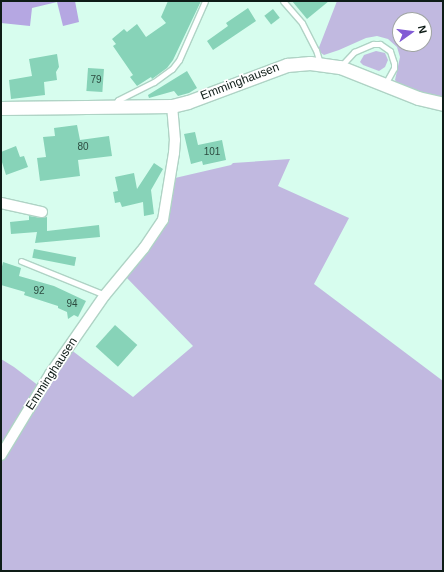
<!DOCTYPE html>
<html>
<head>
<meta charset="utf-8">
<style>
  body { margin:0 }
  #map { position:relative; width:444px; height:572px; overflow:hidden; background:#d7fdee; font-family:Arial,sans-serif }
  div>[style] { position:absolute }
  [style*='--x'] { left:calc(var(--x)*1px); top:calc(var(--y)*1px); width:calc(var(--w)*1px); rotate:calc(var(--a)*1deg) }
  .green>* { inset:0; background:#c1b9e0 }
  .forest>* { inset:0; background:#b5a7e2 }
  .building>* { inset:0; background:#87d3b8; transform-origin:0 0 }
  .roads { filter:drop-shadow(1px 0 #afd3c5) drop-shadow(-1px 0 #afd3c5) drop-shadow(0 1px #afd3c5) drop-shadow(0 -1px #afd3c5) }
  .service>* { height:5px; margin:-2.5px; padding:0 2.5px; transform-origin:2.5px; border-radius:2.5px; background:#fff }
  .minor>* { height:10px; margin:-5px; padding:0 5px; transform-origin:5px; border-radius:5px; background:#fff }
  .tertiary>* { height:13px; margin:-6.5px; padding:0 6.5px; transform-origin:6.5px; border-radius:6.5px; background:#fff }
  span { translate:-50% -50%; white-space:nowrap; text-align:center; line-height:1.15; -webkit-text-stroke:3.5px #fff; paint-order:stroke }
  .number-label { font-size:10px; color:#2c4a3f }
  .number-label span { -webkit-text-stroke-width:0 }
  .street-label { font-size:12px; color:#0e1c17 }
  .frame { position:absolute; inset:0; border:2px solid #0e1c17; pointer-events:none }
  .north { position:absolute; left:392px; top:12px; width:40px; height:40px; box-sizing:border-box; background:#fff; border:1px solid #9fa4a2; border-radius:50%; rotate:76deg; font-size:11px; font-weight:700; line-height:16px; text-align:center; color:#0e1c17 }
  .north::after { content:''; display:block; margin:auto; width:14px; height:18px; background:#825bd5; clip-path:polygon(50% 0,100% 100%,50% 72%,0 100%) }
</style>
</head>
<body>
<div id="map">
  <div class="green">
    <div style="clip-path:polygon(evenodd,337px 1px,443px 1px,443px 99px,399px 86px,395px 80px,400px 57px,397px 47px,388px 39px,377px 36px,366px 38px,339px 50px,324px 55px,321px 53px,318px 50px,337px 1px,400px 20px,424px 20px,424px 44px,400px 44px,400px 20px)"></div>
    <div style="clip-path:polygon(376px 51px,385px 53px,388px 60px,385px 67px,379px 71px,363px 65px,360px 62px,364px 55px)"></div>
    <div style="clip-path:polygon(290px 159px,278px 186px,349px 218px,314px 284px,443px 381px,443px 571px,1px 571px,1px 458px,70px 349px,133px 397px,193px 346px,125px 276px,153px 243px,175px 178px,231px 165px,233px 163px)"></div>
    <div style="clip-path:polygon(1px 359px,14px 367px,39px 386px,1px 451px)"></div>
  </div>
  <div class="forest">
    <div style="clip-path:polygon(1px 1px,75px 1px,79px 22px,63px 26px,57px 2px,32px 8px,30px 26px,1px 23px)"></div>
  </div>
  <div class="building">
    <div style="clip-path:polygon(168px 1px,201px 1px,173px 60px,167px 68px,152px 79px,151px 77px,137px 86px,130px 77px,133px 75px,113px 46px,116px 44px,112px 39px,124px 29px,127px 32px,137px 24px,146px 37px,166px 23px,161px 17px)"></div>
    <div style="clip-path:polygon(292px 1px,329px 1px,307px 19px)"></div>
    <div style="clip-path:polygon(248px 8px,256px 21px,213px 50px,207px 41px,228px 26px,226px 23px)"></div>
    <div style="left:273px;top:9px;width:11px;height:11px;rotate:52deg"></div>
    <div style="clip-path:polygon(57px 54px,59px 67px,56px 72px,57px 80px,44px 82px,45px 95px,11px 99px,9px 80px,32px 76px,29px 59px)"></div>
    <div style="left:88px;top:68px;width:16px;height:23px;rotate:4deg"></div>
    <div style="clip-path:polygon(187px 71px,197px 88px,189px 93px,178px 96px,174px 91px,149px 98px,148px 95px)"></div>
    <div style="clip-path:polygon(77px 125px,80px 140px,109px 136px,112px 156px,78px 160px,80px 176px,40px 181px,37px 158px,46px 157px,43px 137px,55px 136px,54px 128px)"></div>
    <div style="clip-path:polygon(195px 132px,198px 145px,222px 140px,226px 160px,203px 165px,202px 161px,191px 164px,184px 134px)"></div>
    <div style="clip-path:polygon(16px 146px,20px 157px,24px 156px,28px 167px,6px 175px,1px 159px,1px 152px)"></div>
    <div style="clip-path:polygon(154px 163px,163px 169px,151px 190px,154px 214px,144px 216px,143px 202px,122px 207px,120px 202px,115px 203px,113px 192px,118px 191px,115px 177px,134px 173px,137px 189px)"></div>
    <div style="clip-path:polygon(29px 216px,41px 218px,47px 217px,47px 231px,99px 225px,100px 237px,35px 243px,37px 232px,11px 234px,10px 222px,29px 220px)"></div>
    <div style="left:34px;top:249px;width:43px;height:9px;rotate:11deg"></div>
    <div style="clip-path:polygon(3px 262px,21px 268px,19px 276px,54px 286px,86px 301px,78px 317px,74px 315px,68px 319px,67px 312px,58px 308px,58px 306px,24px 295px,25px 292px,1px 285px,1px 271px)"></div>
    <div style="left:115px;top:325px;width:30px;height:29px;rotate:42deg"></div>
  </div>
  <div class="roads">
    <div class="service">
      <div style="--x:283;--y:1;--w:29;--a:49"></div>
      <div style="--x:302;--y:23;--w:30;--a:63"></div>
      <div style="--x:316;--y:50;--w:14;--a:73"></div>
      <div style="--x:340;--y:67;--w:21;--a:-47"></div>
      <div style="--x:354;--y:52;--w:21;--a:-23"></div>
      <div style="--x:373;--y:44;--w:7;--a:0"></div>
      <div style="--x:380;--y:44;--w:12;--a:35"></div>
      <div style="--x:390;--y:51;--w:13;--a:72"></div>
      <div style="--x:394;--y:63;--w:5;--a:90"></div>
      <div style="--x:394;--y:68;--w:18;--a:119"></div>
      <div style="--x:114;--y:105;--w:6;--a:-51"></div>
      <div style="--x:118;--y:100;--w:40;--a:-26.6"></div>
      <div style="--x:154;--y:82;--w:22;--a:-36"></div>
      <div style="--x:172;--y:69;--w:11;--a:-52"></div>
      <div style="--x:179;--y:60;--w:64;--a:-66.2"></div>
      <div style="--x:21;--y:261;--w:91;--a:22"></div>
    </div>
    <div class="minor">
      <div style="--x:1;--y:203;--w:42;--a:12.4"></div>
      <div style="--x:1;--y:455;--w:95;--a:-58.8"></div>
      <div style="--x:50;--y:374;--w:96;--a:-55.2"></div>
      <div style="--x:105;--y:295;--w:61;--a:-50.3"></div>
      <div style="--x:144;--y:248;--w:34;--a:-56"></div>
      <div style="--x:163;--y:220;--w:68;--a:-80.7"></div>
      <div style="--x:174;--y:153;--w:13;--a:-86"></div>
      <div style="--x:175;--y:140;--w:34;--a:-95"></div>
    </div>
    <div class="tertiary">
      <div style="--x:1;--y:108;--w:171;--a:-0.7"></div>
      <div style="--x:172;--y:106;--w:16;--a:-14"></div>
      <div style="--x:188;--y:102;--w:106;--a:-20.5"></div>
      <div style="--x:287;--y:65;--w:23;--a:-5"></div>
      <div style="--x:310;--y:63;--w:30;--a:8"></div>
      <div style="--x:340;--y:67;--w:84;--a:21.7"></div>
      <div style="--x:418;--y:98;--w:26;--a:13"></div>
    </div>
  </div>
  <div class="number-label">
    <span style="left:96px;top:80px">79</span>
    <span style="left:83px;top:147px">80</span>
    <span style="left:212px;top:152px">101</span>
    <span style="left:39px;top:291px">92</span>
    <span style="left:72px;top:304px">94</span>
  </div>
  <div class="street-label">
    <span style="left:240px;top:82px;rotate:-21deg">Emminghausen</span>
    <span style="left:52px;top:374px;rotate:-57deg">Emminghausen</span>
  </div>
  <div class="frame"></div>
  <div class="north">N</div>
</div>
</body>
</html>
